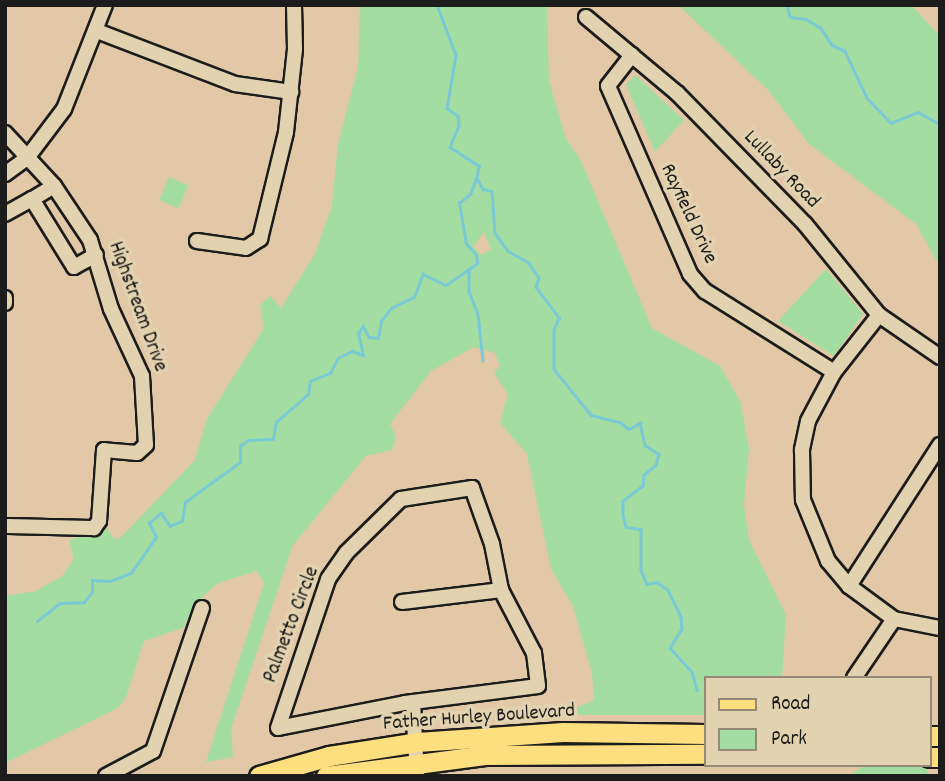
<!DOCTYPE html>
<html>
<head>
<meta charset="utf-8">
<style>
  body { margin:0 }
  #map { position:relative; width:945px; height:781px; overflow:hidden; background:#e2c8a6; font-family:Dekko,sans-serif }
  div>[style] { position:absolute }
  [style*='--x'] { left:calc(var(--x)*1px); top:calc(var(--y)*1px); width:calc(var(--w)*1px); rotate:calc(var(--a)*1deg) }
  .green>* { inset:0; background:#a4dda1; transform-origin:0 0 }
  .stream>* { height:2.5px; margin:-1.25px; padding:0 1.25px; transform-origin:1.25px; border-radius:1.25px; background:#7acad5 }
  .roads { filter:drop-shadow(2px 0 #1c1c1c) drop-shadow(-2px 0 #1c1c1c) drop-shadow(0 2px #1c1c1c) drop-shadow(0 -2px #1c1c1c) }
  .minor>* { height:14px; margin:-7px; padding:0 7px; transform-origin:7px; border-radius:7px; background:#e3d2af }
  .major>* { height:19px; margin:-9.5px; padding:0 9.5px; transform-origin:9.5px; border-radius:9.5px; background:#fedf80 }
  span { translate:-50% -50%; white-space:nowrap; text-align:center; line-height:1.15; -webkit-text-stroke:7px #e3d2af; paint-order:stroke }
  .street-label { font-size:21px; color:#1c1c1c }
  .frame { position:absolute; inset:0; border:7px solid #1c1c1c; pointer-events:none }
  .legend { position:absolute; left:704px; top:676px; width:228px; height:91px; box-sizing:border-box; background:#e3d2af; border:2px solid #938974; margin:0; padding:9px 12px; list-style:none; font-size:21px; color:#1c1c1c }
  .legend li { display:flex; align-items:center; gap:14px; height:35px }
  .legend b { width:35px; border:2px solid #938974 }
</style>
</head>
<body>
<div id="map">
  <div class="green">
    <div style="clip-path:polygon(evenodd,360px 5px,547px 5px,549px 81px,566px 139px,580px 159px,652px 328px,720px 366px,740px 401px,749px 448px,744px 505px,749px 540px,786px 615px,782px 678px,705px 678px,705px 715px,560px 715px,594px 700px,592px 673px,573px 606px,551px 569px,527px 454px,500px 423px,508px 394px,494px 373px,500px 366px,495px 353px,474px 347px,431px 371px,390px 424px,396px 436px,392px 450px,366px 456px,293px 545px,231px 729px,233px 757px,206px 762px,264px 583px,257px 571px,218px 583px,197px 602px,183px 628px,144px 641px,126px 697px,118px 708px,5px 763px,5px 596px,36px 591px,62px 576px,74px 559px,69px 540px,107px 528px,114px 539px,121px 537px,195px 460px,207px 419px,264px 328px,260px 305px,270px 296px,281px 308px,315px 254px,332px 205px,338px 144px,358px 67px,360px 5px,484px 232px,491px 249px,482px 255px,473px 247px,484px 232px)"></div>
    <div style="clip-path:polygon(678px 5px,911px 5px,940px 36px,940px 267px,916px 224px,809px 144px,769px 91px)"></div>
    <div style="clip-path:polygon(635px 75px,684px 120px,655px 152px,626px 85px)"></div>
    <div style="left:169px;top:177px;width:21px;height:25px;rotate:23deg"></div>
    <div style="clip-path:polygon(826px 269px,863px 314px,834px 356px,778px 321px)"></div>
    <div style="clip-path:polygon(864px 766px,926px 767px,929px 776px,848px 776px)"></div>
  </div>
  <div class="stream">
    <div style="--x:437;--y:5;--w:53;--a:69.2"></div>
    <div style="--x:456;--y:55;--w:54;--a:99.6"></div>
    <div style="--x:447;--y:108;--w:14;--a:36"></div>
    <div style="--x:458;--y:116;--w:10;--a:84"></div>
    <div style="--x:459;--y:126;--w:23;--a:113"></div>
    <div style="--x:450;--y:147;--w:35;--a:33"></div>
    <div style="--x:479;--y:166;--w:12;--a:99"></div>
    <div style="--x:477;--y:178;--w:13;--a:61"></div>
    <div style="--x:483;--y:189;--w:9;--a:13"></div>
    <div style="--x:492;--y:191;--w:42;--a:85.9"></div>
    <div style="--x:495;--y:233;--w:22;--a:54"></div>
    <div style="--x:508;--y:251;--w:23;--a:29"></div>
    <div style="--x:528;--y:262;--w:19;--a:55"></div>
    <div style="--x:539;--y:278;--w:9;--a:108"></div>
    <div style="--x:536;--y:287;--w:39;--a:53"></div>
    <div style="--x:559;--y:318;--w:13;--a:113"></div>
    <div style="--x:554;--y:330;--w:39;--a:90"></div>
    <div style="--x:554;--y:369;--w:59;--a:51.2"></div>
    <div style="--x:591;--y:415;--w:30;--a:14"></div>
    <div style="--x:620;--y:422;--w:11;--a:38"></div>
    <div style="--x:629;--y:429;--w:13;--a:-29"></div>
    <div style="--x:640;--y:423;--w:23;--a:77"></div>
    <div style="--x:645;--y:445;--w:17;--a:33"></div>
    <div style="--x:659;--y:454;--w:11;--a:105"></div>
    <div style="--x:656;--y:465;--w:16;--a:140"></div>
    <div style="--x:644;--y:475;--w:11;--a:95"></div>
    <div style="--x:643;--y:486;--w:25;--a:143"></div>
    <div style="--x:623;--y:501;--w:14;--a:90"></div>
    <div style="--x:623;--y:515;--w:12;--a:76"></div>
    <div style="--x:626;--y:527;--w:15;--a:8"></div>
    <div style="--x:641;--y:529;--w:41;--a:90"></div>
    <div style="--x:641;--y:570;--w:15;--a:67"></div>
    <div style="--x:647;--y:584;--w:10;--a:-11"></div>
    <div style="--x:657;--y:582;--w:14;--a:36"></div>
    <div style="--x:668;--y:590;--w:30;--a:64"></div>
    <div style="--x:681;--y:617;--w:12;--a:85"></div>
    <div style="--x:682;--y:629;--w:22;--a:122"></div>
    <div style="--x:670;--y:648;--w:33;--a:47"></div>
    <div style="--x:692;--y:672;--w:19;--a:74"></div>
    <div style="--x:787;--y:5;--w:12;--a:76"></div>
    <div style="--x:790;--y:17;--w:16;--a:7"></div>
    <div style="--x:806;--y:19;--w:17;--a:31"></div>
    <div style="--x:821;--y:28;--w:20;--a:57"></div>
    <div style="--x:832;--y:45;--w:14;--a:25"></div>
    <div style="--x:845;--y:51;--w:52;--a:64.9"></div>
    <div style="--x:867;--y:98;--w:35;--a:46"></div>
    <div style="--x:891;--y:123;--w:29;--a:-22"></div>
    <div style="--x:918;--y:112;--w:25;--a:29"></div>
    <div style="--x:469;--y:269;--w:22;--a:90"></div>
    <div style="--x:469;--y:291;--w:25;--a:69"></div>
    <div style="--x:478;--y:314;--w:47;--a:83.9"></div>
    <div style="--x:37;--y:621;--w:29;--a:-38"></div>
    <div style="--x:60;--y:603;--w:24;--a:-2"></div>
    <div style="--x:84;--y:602;--w:13;--a:-51"></div>
    <div style="--x:92;--y:592;--w:12;--a:-90"></div>
    <div style="--x:92;--y:580;--w:18;--a:3"></div>
    <div style="--x:110;--y:581;--w:22;--a:-21"></div>
    <div style="--x:131;--y:573;--w:44;--a:-55.2"></div>
    <div style="--x:156;--y:537;--w:16;--a:-117"></div>
    <div style="--x:149;--y:523;--w:16;--a:-40"></div>
    <div style="--x:161;--y:513;--w:16;--a:55"></div>
    <div style="--x:170;--y:526;--w:13;--a:-23"></div>
    <div style="--x:182;--y:521;--w:19;--a:-81"></div>
    <div style="--x:185;--y:502;--w:68;--a:-36"></div>
    <div style="--x:240;--y:462;--w:16;--a:-90"></div>
    <div style="--x:240;--y:446;--w:10;--a:-37"></div>
    <div style="--x:248;--y:440;--w:25;--a:-2"></div>
    <div style="--x:273;--y:439;--w:17;--a:-80"></div>
    <div style="--x:276;--y:422;--w:43;--a:-41.2"></div>
    <div style="--x:308;--y:394;--w:13;--a:-81"></div>
    <div style="--x:310;--y:381;--w:22;--a:-22"></div>
    <div style="--x:330;--y:373;--w:17;--a:-62"></div>
    <div style="--x:338;--y:358;--w:16;--a:-27"></div>
    <div style="--x:352;--y:351;--w:12;--a:20"></div>
    <div style="--x:363;--y:355;--w:23;--a:-103"></div>
    <div style="--x:358;--y:333;--w:9;--a:-54"></div>
    <div style="--x:363;--y:326;--w:13;--a:61"></div>
    <div style="--x:369;--y:337;--w:9;--a:6"></div>
    <div style="--x:378;--y:338;--w:17;--a:-80"></div>
    <div style="--x:381;--y:321;--w:16;--a:-52"></div>
    <div style="--x:391;--y:308;--w:25;--a:-26"></div>
    <div style="--x:414;--y:297;--w:25;--a:-69"></div>
    <div style="--x:423;--y:274;--w:25;--a:26"></div>
    <div style="--x:446;--y:285;--w:38;--a:-35"></div>
    <div style="--x:477;--y:263;--w:8;--a:-97"></div>
    <div style="--x:476;--y:255;--w:15;--a:-132"></div>
    <div style="--x:466;--y:244;--w:42;--a:-99.7"></div>
    <div style="--x:459;--y:203;--w:14;--a:-39"></div>
    <div style="--x:470;--y:194;--w:16;--a:-68"></div>
  </div>
  <div class="roads">
    <div class="minor">
      <div style="--x:586;--y:17;--w:119;--a:39.9"></div>
      <div style="--x:677;--y:93;--w:183;--a:45.7"></div>
      <div style="--x:805;--y:224;--w:117;--a:50.9"></div>
      <div style="--x:879;--y:315;--w:74;--a:34.5"></div>
      <div style="--x:97;--y:31;--w:148;--a:21"></div>
      <div style="--x:235;--y:84;--w:57;--a:8.1"></div>
      <div style="--x:632;--y:55;--w:39;--a:128"></div>
      <div style="--x:608;--y:86;--w:205;--a:66.4"></div>
      <div style="--x:690;--y:274;--w:23;--a:49"></div>
      <div style="--x:705;--y:291;--w:152;--a:32.1"></div>
      <div style="--x:5;--y:133;--w:72;--a:47.2"></div>
      <div style="--x:54;--y:186;--w:65;--a:56.3"></div>
      <div style="--x:90;--y:240;--w:72;--a:73.1"></div>
      <div style="--x:111;--y:309;--w:74;--a:65.2"></div>
      <div style="--x:142;--y:376;--w:69;--a:86.7"></div>
      <div style="--x:146;--y:445;--w:12;--a:138"></div>
      <div style="--x:137;--y:453;--w:33;--a:-175"></div>
      <div style="--x:104;--y:450;--w:71;--a:94"></div>
      <div style="--x:99;--y:521;--w:9;--a:126"></div>
      <div style="--x:94;--y:528;--w:89;--a:-178.7"></div>
      <div style="--x:5;--y:174;--w:27;--a:-36"></div>
      <div style="--x:27;--y:158;--w:61;--a:-52.9"></div>
      <div style="--x:64;--y:109;--w:112;--a:-68.5"></div>
      <div style="--x:54;--y:186;--w:26;--a:149"></div>
      <div style="--x:32;--y:199;--w:80;--a:58.3"></div>
      <div style="--x:74;--y:267;--w:25;--a:-29"></div>
      <div style="--x:5;--y:214;--w:31;--a:-29"></div>
      <div style="--x:197;--y:241;--w:49;--a:8.1"></div>
      <div style="--x:246;--y:248;--w:17;--a:-33"></div>
      <div style="--x:260;--y:239;--w:110;--a:-76.3"></div>
      <div style="--x:286;--y:132;--w:83;--a:-83.8"></div>
      <div style="--x:295;--y:49;--w:44;--a:-91.3"></div>
      <div style="--x:5;--y:298;--w:5;--a:90"></div>
      <div style="--x:879;--y:315;--w:73;--a:128.3"></div>
      <div style="--x:834;--y:372;--w:55;--a:118"></div>
      <div style="--x:808;--y:421;--w:30;--a:102"></div>
      <div style="--x:802;--y:450;--w:50;--a:88.9"></div>
      <div style="--x:803;--y:500;--w:66;--a:67.7"></div>
      <div style="--x:828;--y:561;--w:33;--a:50"></div>
      <div style="--x:849;--y:586;--w:56;--a:36.3"></div>
      <div style="--x:894;--y:619;--w:47;--a:11.1"></div>
      <div style="--x:472;--y:488;--w:59;--a:70.3"></div>
      <div style="--x:492;--y:544;--w:47;--a:78.9"></div>
      <div style="--x:501;--y:590;--w:71;--a:62.4"></div>
      <div style="--x:534;--y:653;--w:33;--a:83"></div>
      <div style="--x:538;--y:686;--w:134;--a:172.7"></div>
      <div style="--x:405;--y:703;--w:129;--a:168.9"></div>
      <div style="--x:278;--y:728;--w:157;--a:-71.4"></div>
      <div style="--x:328;--y:579;--w:32;--a:-55"></div>
      <div style="--x:346;--y:553;--w:77;--a:-44.5"></div>
      <div style="--x:401;--y:499;--w:72;--a:-8.8"></div>
      <div style="--x:849;--y:586;--w:168;--a:-57.2"></div>
      <div style="--x:402;--y:602;--w:100;--a:-6.9"></div>
      <div style="--x:854;--y:678;--w:71;--a:-55.9"></div>
      <div style="--x:413;--y:702;--w:74;--a:86.9"></div>
      <div style="--x:106;--y:776;--w:53;--a:-28"></div>
      <div style="--x:153;--y:751;--w:151;--a:-71.1"></div>
    </div>
    <div class="major">
      <div style="--x:929;--y:736;--w:11;--a:0"></div>
      <div style="--x:929;--y:757;--w:11;--a:0"></div>
      <div style="--x:259;--y:776;--w:73;--a:-15.9"></div>
      <div style="--x:329;--y:756;--w:89;--a:-9"></div>
      <div style="--x:417;--y:742;--w:146;--a:-3.9"></div>
      <div style="--x:563;--y:732;--w:142;--a:0.8"></div>
      <div style="--x:326;--y:776;--w:160;--a:-7.5"></div>
      <div style="--x:485;--y:755;--w:220;--a:-0.3"></div>
    </div>
  </div>
  <div class="street-label">
    <span style="left:781px;top:170px;rotate:46deg">Lullaby Road</span>
    <span style="left:688px;top:214px;rotate:65deg">Rayfield Drive</span>
    <span style="left:137px;top:307px;rotate:70deg">Highstream Drive</span>
    <span style="left:292px;top:625px;rotate:-69deg">Palmetto Circle</span>
    <span style="left:479px;top:718px;rotate:-4deg">Father Hurley Boulevard</span>
  </div>
  <div class="frame"></div>
  <ul class="legend">
  <li><b style="height:9px;background:#fedf80"></b>Road</li>
  <li><b style="height:19px;background:#a4dda1"></b>Park</li>
  </ul>
</div>
</body>
</html>
